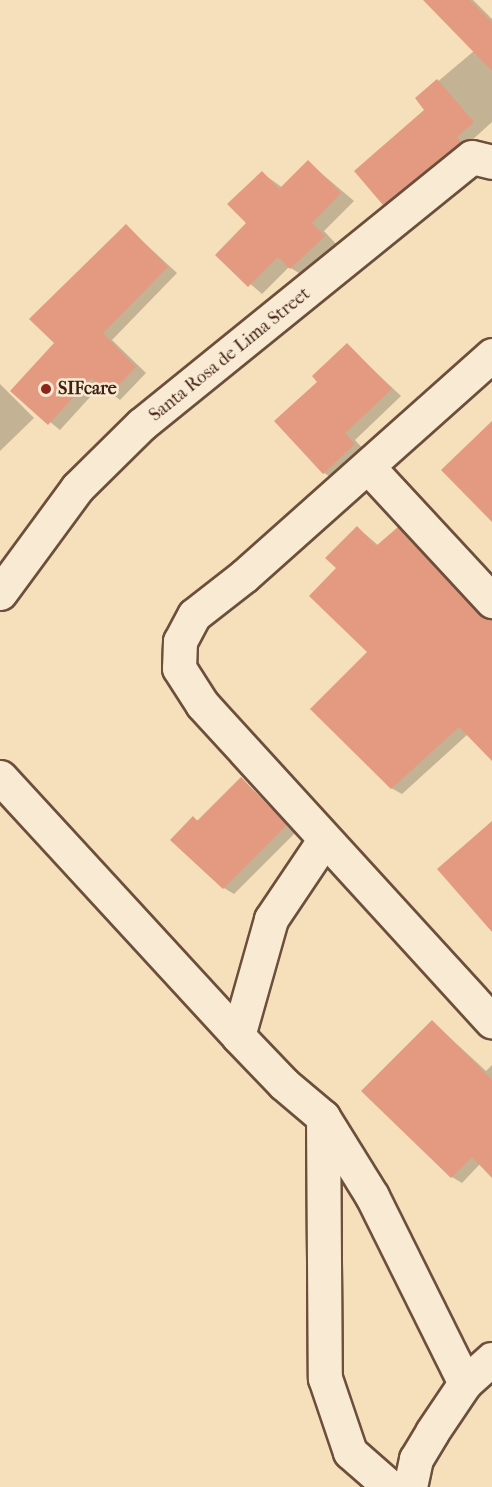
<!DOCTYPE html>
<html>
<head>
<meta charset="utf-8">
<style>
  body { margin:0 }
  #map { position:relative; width:492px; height:1487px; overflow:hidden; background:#f6dfbb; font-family:"IM FELL French Canon",serif }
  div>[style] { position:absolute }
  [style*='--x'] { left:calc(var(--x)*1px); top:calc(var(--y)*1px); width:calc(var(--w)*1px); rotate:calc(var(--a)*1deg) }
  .shadow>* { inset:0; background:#0003 }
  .building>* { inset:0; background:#e49a81 }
  .roads { filter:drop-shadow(2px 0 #6c4f3c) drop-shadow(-2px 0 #6c4f3c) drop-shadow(0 2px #6c4f3c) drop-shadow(0 -2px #6c4f3c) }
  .minor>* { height:33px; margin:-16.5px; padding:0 16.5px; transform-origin:16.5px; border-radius:16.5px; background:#f9ead3 }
  .dots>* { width:16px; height:16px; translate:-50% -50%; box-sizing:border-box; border:3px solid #f9ead3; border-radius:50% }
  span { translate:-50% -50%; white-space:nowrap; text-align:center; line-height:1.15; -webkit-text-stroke:5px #f9ead3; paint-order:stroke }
  .street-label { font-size:18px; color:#3e1f11 }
  .poi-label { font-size:18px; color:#3e1f11; font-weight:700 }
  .left { translate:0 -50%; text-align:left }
</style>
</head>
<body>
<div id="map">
  <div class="shadow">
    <div style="clip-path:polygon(438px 0,473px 0,492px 19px,492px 122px,395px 210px,384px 204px,427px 110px,417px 99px,474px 51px)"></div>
    <div style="clip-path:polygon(308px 162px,354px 201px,324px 231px,337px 245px,304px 276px,289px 267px,262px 294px,217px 255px,248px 223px,262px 173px,283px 188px)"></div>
    <div style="clip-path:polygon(126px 226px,177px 273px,112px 340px,146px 373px,120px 400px,101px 385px,60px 430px,12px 391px,56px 342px)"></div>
    <div style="clip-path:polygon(347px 345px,401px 396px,355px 440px,365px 451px,334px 479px,324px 473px,319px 382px)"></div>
    <div style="clip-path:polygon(0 384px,34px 418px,0 451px)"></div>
    <div style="clip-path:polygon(357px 527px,379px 546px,398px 528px,408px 534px,492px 621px,492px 758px,468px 734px,402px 794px,391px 788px,369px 652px,338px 568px)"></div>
    <div style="clip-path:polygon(241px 779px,296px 832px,234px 894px,224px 888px,193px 818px,199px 821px)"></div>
    <div style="clip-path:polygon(433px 1022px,486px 1071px,492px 1065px,492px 1176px,480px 1164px,462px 1183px,452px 1177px,363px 1091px)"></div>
  </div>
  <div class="building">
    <div style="clip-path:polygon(423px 0,470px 0,492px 22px,492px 71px)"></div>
    <div style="clip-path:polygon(437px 79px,474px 122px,457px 137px,461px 142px,383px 205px,354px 171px,424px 110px,415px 98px)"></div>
    <div style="clip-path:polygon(308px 160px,341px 193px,312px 223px,325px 236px,290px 269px,278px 257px,248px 287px,215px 255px,246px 223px,227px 204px,262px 171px,279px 189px)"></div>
    <div style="clip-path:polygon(126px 224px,168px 267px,103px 333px,136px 367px,109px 395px,91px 378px,48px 425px,10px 391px,54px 343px,29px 319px)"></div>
    <div style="clip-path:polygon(347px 343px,392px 389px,345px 433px,355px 444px,323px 474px,274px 421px,317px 382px,312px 376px)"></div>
    <div style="clip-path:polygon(492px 421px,492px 522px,441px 470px)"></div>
    <div style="clip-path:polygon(357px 526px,376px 546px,398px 527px,478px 614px,492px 619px,492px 761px,459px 727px,391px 789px,310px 709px,367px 652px,309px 596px,336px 568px,325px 558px)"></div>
    <div style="clip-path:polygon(241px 777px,287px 825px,223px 889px,170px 840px,193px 816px,197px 821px)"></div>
    <div style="clip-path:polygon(492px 821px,492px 932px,437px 869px)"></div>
    <div style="clip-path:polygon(432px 1020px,492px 1080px,492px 1178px,472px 1157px,451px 1178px,361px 1091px)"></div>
  </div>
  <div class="roads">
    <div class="minor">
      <div style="--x:492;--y:355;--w:332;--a:138.3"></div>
      <div style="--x:244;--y:576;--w:63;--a:142"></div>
      <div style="--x:194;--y:615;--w:30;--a:118"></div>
      <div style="--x:180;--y:641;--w:27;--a:92"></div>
      <div style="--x:179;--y:668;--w:43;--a:57.4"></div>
      <div style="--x:202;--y:704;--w:430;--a:47.6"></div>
      <div style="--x:368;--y:467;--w:183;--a:47.2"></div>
      <div style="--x:0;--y:593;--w:130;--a:-53.7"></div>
      <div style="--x:77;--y:488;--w:91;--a:-44.6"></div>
      <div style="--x:142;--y:424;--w:424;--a:-39"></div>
      <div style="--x:472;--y:157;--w:21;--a:14"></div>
      <div style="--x:0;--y:777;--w:352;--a:47.4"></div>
      <div style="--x:238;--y:1036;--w:66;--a:46.2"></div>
      <div style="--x:284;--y:1084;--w:51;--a:40.2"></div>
      <div style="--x:323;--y:1117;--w:93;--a:58.2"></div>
      <div style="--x:372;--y:1196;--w:209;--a:63.6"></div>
      <div style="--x:238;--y:1036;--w:122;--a:-74.2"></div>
      <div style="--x:271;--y:919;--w:95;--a:-56.1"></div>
      <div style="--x:323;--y:1117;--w:261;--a:89.6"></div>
      <div style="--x:325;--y:1378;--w:78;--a:71.3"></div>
      <div style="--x:350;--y:1452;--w:53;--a:41.2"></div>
      <div style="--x:410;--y:1487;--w:29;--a:-78"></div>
      <div style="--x:416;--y:1459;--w:31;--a:-59"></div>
      <div style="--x:432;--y:1432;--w:59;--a:-56"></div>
      <div style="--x:465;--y:1383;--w:36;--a:-42"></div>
    </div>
  </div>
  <div class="dots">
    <div style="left:46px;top:389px;background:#8f2418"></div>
  </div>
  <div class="street-label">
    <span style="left:230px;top:355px;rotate:-39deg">Santa Rosa de Lima Street</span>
  </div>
  <div class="poi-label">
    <span class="left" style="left:58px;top:389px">SIFcare</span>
  </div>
</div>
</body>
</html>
